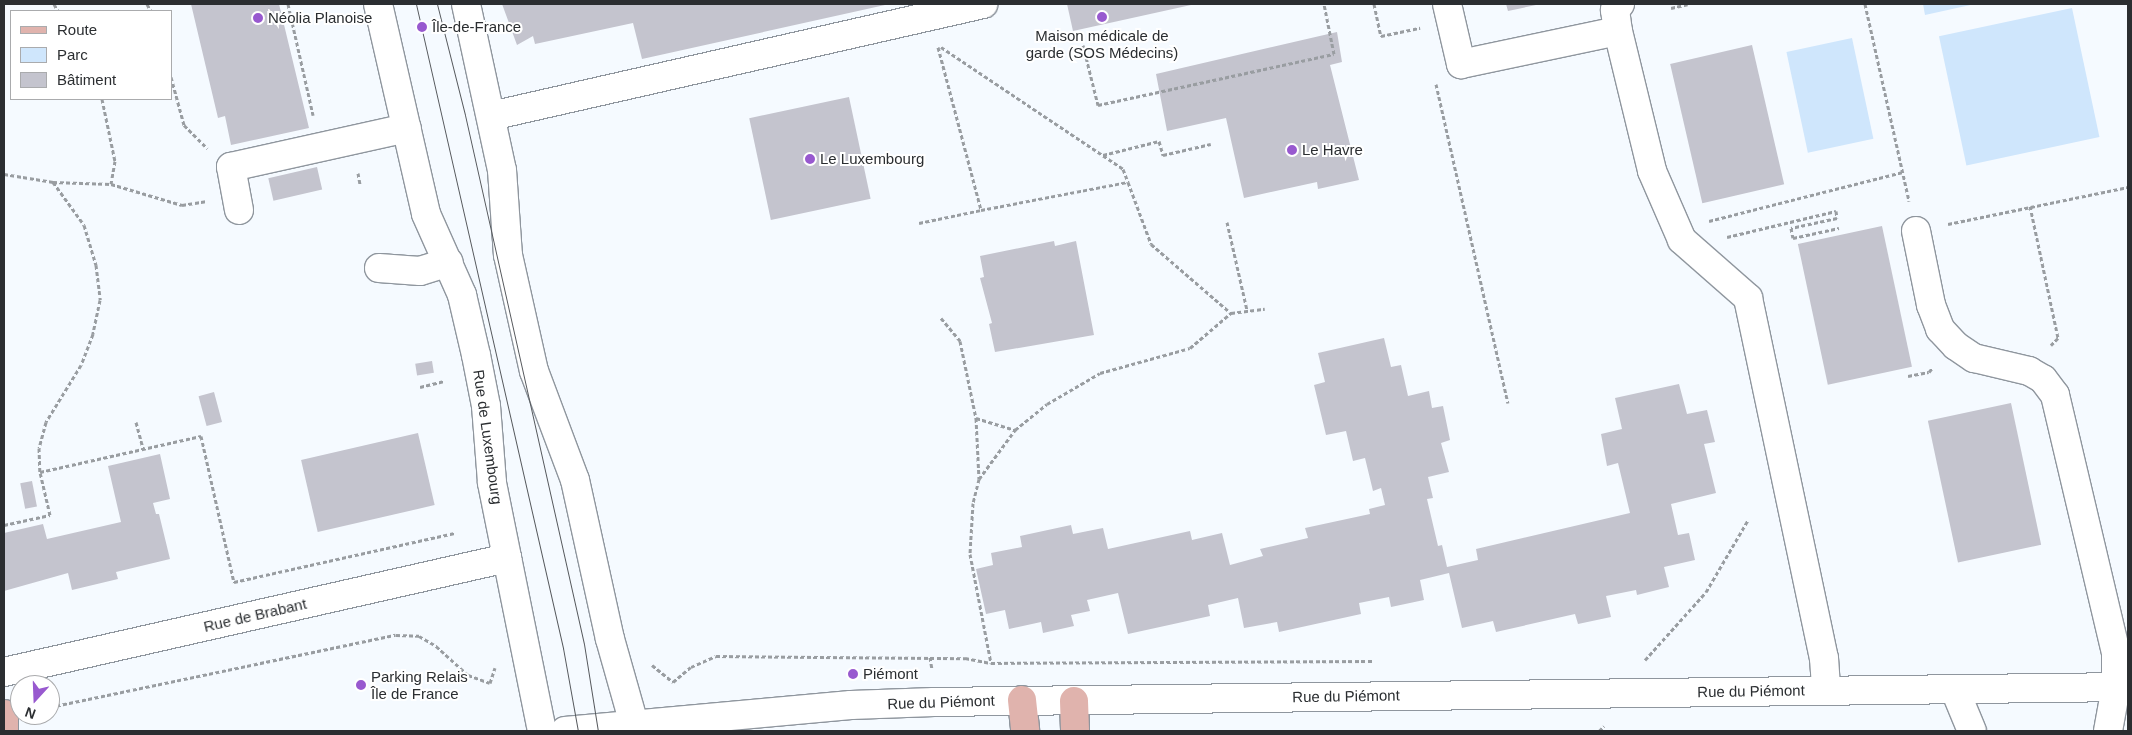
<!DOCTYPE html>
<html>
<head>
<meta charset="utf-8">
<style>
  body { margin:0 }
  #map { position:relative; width:2132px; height:735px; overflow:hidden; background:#f5faff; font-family:Arial,sans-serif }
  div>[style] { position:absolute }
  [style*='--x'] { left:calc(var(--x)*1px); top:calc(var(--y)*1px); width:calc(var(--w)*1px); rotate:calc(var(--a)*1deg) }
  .green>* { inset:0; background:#cfe6fc; transform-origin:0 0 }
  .building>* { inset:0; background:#c4c4ce; transform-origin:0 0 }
  .path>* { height:3px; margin-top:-1.5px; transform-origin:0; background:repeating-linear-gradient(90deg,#999da1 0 4px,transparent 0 6.5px) }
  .roads { filter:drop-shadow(1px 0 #8f969e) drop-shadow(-1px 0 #8f969e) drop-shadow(0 1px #8f969e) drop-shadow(0 -1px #8f969e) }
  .minor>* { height:28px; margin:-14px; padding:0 14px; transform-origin:14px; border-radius:14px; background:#fff }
  .major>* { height:28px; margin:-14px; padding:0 14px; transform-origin:14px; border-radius:14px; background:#e0b3ad }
  .tram>* { height:1px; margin:-0.5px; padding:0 0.5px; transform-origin:0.5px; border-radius:0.5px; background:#55585c }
  .dots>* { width:14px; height:14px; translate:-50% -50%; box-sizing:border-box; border:2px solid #fff; border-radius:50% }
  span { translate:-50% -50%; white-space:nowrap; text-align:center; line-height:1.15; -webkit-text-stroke:4px #fff; paint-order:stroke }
  .poi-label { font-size:15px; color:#2b2e31 }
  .left { translate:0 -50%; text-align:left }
  .street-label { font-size:15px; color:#2b2e31 }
  .frame { position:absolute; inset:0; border:5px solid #2b2e31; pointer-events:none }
  .legend { position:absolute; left:10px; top:10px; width:162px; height:90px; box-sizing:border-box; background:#fff; border:1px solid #aaabad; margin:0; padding:6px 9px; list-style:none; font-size:15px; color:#2b2e31 }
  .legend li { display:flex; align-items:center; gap:10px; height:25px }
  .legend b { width:25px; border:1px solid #aaabad }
  .north { position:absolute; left:10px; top:675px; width:50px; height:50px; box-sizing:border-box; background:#fff; border:1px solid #aaabad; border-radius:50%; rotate:200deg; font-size:14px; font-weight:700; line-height:20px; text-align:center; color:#2b2e31 }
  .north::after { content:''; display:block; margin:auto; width:18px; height:22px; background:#9859cf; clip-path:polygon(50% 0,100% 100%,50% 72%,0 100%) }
</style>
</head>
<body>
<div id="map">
  <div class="green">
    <div style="clip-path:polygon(1923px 4px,1975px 4px,1925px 15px)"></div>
    <div style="left:2072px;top:8px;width:132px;height:136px;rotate:78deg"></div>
    <div style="left:1852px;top:38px;width:103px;height:67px;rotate:78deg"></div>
  </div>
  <div class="building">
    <div style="clip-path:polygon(191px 4px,279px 4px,309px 128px,231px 145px,225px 116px,218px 118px)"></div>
    <div style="clip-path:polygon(502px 4px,885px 4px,885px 5px,642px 59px,633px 23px,535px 44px,533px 36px,517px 45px)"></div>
    <div style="clip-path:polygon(1067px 4px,1191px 4px,1191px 5px,1073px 31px)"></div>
    <div style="clip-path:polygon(1506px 4px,1536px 4px,1536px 5px,1508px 11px)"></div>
    <div style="clip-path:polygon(1337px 32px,1342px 62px,1330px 65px,1359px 180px,1318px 189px,1317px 182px,1244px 198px,1226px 118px,1167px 131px,1156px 74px)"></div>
    <div style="left:1752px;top:45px;width:143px;height:84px;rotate:77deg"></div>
    <div style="left:849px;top:97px;width:104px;height:102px;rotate:78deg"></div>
    <div style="left:317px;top:167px;width:23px;height:50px;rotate:77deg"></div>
    <div style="left:1882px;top:226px;width:144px;height:86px;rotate:78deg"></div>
    <div style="clip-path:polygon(1054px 241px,1055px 246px,1076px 241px,1094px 335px,995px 352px,989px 324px,992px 323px,980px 278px,984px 277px,980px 256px)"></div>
    <div style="clip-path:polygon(1384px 338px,1391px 367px,1401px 365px,1408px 396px,1429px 391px,1432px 408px,1443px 406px,1450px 440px,1441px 443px,1449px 472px,1428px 477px,1433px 498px,1427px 499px,1438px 546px,1442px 545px,1447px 567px,1478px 560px,1476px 549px,1630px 513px,1618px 463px,1607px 466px,1601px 434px,1622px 429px,1615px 398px,1679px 384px,1687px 414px,1707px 410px,1715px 442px,1704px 444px,1716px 493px,1671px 504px,1678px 535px,1689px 533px,1695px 560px,1664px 567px,1669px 587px,1637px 595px,1636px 590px,1606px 596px,1611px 617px,1578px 624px,1575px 614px,1496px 632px,1493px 621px,1462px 628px,1449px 573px,1420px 580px,1424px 600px,1391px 607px,1389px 597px,1359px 603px,1361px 614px,1279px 632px,1277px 622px,1244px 628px,1238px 598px,1208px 605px,1210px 616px,1128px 634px,1118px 593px,1087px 600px,1090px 611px,1071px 615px,1074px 626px,1043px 633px,1041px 622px,1009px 629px,1005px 610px,986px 614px,976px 569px,993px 565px,991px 553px,1022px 547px,1020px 536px,1071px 525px,1073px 534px,1103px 528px,1108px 549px,1190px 531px,1192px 540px,1222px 533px,1230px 565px,1263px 556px,1260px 549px,1308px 538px,1305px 528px,1370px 514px,1369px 509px,1385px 505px,1381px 488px,1373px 491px,1365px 458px,1353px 461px,1346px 431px,1326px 435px,1314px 385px,1325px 382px,1318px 353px)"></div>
    <div style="left:432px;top:361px;width:12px;height:17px;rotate:81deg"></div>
    <div style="left:214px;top:392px;width:31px;height:16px;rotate:75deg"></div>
    <div style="left:2011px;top:403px;width:145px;height:85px;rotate:78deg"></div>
    <div style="left:418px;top:433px;width:74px;height:120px;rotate:77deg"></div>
    <div style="clip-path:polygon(160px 454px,170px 499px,153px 503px,156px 514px,159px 514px,170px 559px,116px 572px,118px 579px,72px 590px,68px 573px,4px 591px,4px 533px,43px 524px,47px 539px,121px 522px,108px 466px)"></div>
    <div style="left:32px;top:481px;width:26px;height:12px;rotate:79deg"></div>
  </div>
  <div class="path">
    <div style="--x:54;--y:4;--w:8;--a:60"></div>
    <div style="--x:147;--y:4;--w:8;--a:60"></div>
    <div style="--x:288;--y:4;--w:114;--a:77.3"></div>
    <div style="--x:1374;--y:4;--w:33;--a:78"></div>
    <div style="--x:1381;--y:36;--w:40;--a:-12"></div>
    <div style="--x:1865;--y:4;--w:202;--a:77.4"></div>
    <div style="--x:1671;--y:8;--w:17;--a:-13"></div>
    <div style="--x:1083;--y:45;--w:62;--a:76"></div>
    <div style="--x:1098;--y:105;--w:241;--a:-12.2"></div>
    <div style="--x:1334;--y:54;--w:51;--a:-101.3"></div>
    <div style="--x:938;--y:47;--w:169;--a:75.2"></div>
    <div style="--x:981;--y:210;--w:150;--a:-10.8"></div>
    <div style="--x:1128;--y:182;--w:66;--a:69.6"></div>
    <div style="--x:1151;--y:244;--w:106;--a:40.8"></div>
    <div style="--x:941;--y:47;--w:219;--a:33.8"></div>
    <div style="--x:1123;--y:169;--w:14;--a:69"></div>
    <div style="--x:171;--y:77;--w:50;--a:74.8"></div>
    <div style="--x:184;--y:125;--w:33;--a:45"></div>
    <div style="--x:1436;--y:84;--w:327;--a:77.3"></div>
    <div style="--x:102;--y:99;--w:63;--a:78.2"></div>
    <div style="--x:115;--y:161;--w:23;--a:100"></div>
    <div style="--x:1103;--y:155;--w:58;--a:-14"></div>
    <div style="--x:1159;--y:141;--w:15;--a:74"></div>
    <div style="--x:1163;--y:155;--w:49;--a:-12.9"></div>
    <div style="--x:358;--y:173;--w:11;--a:80"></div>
    <div style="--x:4;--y:174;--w:50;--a:9.3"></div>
    <div style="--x:53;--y:182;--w:58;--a:2"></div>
    <div style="--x:111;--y:184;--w:74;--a:16.5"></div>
    <div style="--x:182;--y:205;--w:24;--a:-9"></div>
    <div style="--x:53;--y:182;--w:53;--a:54.2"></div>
    <div style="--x:84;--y:225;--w:42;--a:73.3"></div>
    <div style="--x:96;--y:265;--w:35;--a:83"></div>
    <div style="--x:100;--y:300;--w:35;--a:102"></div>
    <div style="--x:93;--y:334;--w:33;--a:111"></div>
    <div style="--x:81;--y:365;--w:67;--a:121.6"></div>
    <div style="--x:46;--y:422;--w:27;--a:105"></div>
    <div style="--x:39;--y:448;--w:24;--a:88"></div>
    <div style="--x:40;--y:472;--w:165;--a:-12.6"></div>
    <div style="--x:201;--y:436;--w:150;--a:77.3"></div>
    <div style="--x:234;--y:582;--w:226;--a:-12.5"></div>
    <div style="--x:2030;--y:206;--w:135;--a:78"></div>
    <div style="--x:2058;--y:338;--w:10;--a:135"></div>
    <div style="--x:1709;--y:221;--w:199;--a:-14.2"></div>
    <div style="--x:1227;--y:222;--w:90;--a:77.2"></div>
    <div style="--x:919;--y:223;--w:63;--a:-11.8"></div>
    <div style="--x:1948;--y:224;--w:184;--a:-11.6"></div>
    <div style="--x:1727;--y:237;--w:112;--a:-13.4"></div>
    <div style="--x:1836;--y:211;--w:7;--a:82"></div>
    <div style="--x:1837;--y:218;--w:47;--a:167.7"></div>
    <div style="--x:1791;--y:228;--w:10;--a:79"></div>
    <div style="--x:1793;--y:238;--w:47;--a:-12.3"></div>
    <div style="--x:941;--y:318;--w:30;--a:50"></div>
    <div style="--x:960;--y:341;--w:79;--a:78.3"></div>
    <div style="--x:976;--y:418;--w:61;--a:87.2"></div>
    <div style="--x:979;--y:479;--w:61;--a:-53.7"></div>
    <div style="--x:1015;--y:430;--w:41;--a:-39.1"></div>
    <div style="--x:1047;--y:404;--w:61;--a:-30.3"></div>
    <div style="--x:1100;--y:373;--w:93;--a:-15.5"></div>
    <div style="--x:1190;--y:348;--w:54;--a:-40.5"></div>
    <div style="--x:1231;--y:313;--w:34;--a:-7"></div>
    <div style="--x:1908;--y:376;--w:21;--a:-11"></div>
    <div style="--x:1929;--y:372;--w:6;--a:-51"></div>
    <div style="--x:420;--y:387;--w:25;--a:-14"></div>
    <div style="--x:976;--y:418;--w:41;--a:17.1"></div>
    <div style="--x:136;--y:422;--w:27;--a:75"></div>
    <div style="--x:979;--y:479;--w:25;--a:104"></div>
    <div style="--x:973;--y:503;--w:51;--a:93.4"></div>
    <div style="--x:970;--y:554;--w:111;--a:79.1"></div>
    <div style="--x:4;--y:525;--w:47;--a:-12.3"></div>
    <div style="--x:50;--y:515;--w:44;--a:-103.1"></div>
    <div style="--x:930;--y:657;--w:12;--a:81"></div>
    <div style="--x:1645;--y:660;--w:91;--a:-48.1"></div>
    <div style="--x:1706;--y:592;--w:83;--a:-59.7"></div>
    <div style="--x:652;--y:665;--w:27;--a:39"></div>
    <div style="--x:673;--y:682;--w:23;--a:-40"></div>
    <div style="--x:691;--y:667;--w:27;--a:-24"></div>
    <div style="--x:716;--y:656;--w:249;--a:0.5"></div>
    <div style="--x:965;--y:658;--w:26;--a:11"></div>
    <div style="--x:991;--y:663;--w:381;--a:-0.3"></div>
    <div style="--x:50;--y:707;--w:353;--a:-11.8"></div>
    <div style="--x:396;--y:635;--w:23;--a:2"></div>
    <div style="--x:419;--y:636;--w:20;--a:30"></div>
    <div style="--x:436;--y:646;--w:43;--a:42.2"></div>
    <div style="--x:468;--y:675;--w:23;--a:20"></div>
    <div style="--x:490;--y:683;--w:16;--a:-72"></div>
    <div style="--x:1599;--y:731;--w:7;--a:-45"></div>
  </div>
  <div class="roads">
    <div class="minor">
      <div style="--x:378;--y:4;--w:215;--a:77.1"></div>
      <div style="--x:426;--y:214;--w:89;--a:66"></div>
      <div style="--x:462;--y:295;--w:62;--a:76.9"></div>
      <div style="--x:476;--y:355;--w:52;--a:78.9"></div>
      <div style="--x:486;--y:406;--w:77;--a:85.5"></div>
      <div style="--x:492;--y:483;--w:253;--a:78.6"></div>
      <div style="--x:466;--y:4;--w:170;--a:77.8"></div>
      <div style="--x:502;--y:170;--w:85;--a:86"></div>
      <div style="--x:508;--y:255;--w:119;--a:77.4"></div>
      <div style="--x:534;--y:371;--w:116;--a:69.4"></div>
      <div style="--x:575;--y:480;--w:163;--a:77.6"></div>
      <div style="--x:610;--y:639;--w:96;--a:74.2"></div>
      <div style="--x:1447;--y:4;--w:62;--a:76.9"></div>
      <div style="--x:1461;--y:64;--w:160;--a:-11.9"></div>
      <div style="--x:1620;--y:4;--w:8;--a:130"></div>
      <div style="--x:1615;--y:10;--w:21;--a:82"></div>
      <div style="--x:1618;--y:31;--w:144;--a:76.3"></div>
      <div style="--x:1652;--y:171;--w:75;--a:66.5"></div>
      <div style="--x:1682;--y:240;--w:88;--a:41.3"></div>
      <div style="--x:1748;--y:298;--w:368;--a:78.1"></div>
      <div style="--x:1824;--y:658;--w:32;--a:86"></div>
      <div style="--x:491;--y:116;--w:505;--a:-12.82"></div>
      <div style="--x:239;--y:210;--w:44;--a:-100.5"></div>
      <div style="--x:231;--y:167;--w:180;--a:-12.5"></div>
      <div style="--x:1916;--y:231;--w:76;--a:78.5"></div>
      <div style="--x:1931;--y:305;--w:26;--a:69"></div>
      <div style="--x:1940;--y:329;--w:23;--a:47"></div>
      <div style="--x:1956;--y:346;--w:22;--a:34"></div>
      <div style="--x:1974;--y:358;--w:57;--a:13.3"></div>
      <div style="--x:2029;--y:371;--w:16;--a:30"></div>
      <div style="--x:2043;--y:379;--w:20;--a:53"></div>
      <div style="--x:2055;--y:395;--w:266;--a:76.7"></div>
      <div style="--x:2116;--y:654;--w:33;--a:90"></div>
      <div style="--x:2116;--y:687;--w:45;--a:100.3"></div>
      <div style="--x:379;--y:268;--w:41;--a:4.2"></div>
      <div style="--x:420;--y:271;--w:30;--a:-17"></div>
      <div style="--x:4;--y:672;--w:516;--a:-12.77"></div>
      <div style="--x:1955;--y:690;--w:44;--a:67.5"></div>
      <div style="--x:565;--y:731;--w:287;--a:-5.2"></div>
      <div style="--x:851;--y:705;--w:83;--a:-2.1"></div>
      <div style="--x:934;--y:702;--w:1194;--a:-0.72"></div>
    </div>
    <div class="major">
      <div style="--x:1022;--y:700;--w:31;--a:84"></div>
      <div style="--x:1074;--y:701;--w:30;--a:88"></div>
      <div style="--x:4;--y:714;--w:17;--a:90"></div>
    </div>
  </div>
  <div class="tram">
    <div style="--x:416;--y:4;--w:661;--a:77.14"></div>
    <div style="--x:563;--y:648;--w:84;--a:79.8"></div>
    <div style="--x:437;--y:4;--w:114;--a:75.8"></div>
    <div style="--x:465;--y:115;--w:542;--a:77.32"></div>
    <div style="--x:584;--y:644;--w:88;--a:80.9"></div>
  </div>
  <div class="dots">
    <div style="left:1102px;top:17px;background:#9859cf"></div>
    <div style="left:258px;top:18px;background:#9859cf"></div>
    <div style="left:422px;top:27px;background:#9859cf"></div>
    <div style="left:1292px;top:150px;background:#9859cf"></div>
    <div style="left:810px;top:159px;background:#9859cf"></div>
    <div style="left:853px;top:674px;background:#9859cf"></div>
    <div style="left:361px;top:685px;background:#9859cf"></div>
  </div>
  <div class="poi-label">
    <span class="left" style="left:268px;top:18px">Néolia Planoise</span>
    <span class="left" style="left:432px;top:27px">Île-de-France</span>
    <span style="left:1102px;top:44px">Maison médicale de<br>garde (SOS Médecins)</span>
    <span class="left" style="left:1302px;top:150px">Le Havre</span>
    <span class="left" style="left:820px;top:159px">Le Luxembourg</span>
    <span class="left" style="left:863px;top:674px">Piémont</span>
    <span class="left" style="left:371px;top:685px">Parking Relais<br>Île de France</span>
  </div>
  <div class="street-label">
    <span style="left:488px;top:437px;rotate:82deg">Rue de Luxembourg</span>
    <span style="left:255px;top:615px;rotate:-13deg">Rue de Brabant</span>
    <span style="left:1751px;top:691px;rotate:-1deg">Rue du Piémont</span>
    <span style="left:1346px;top:696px;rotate:-1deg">Rue du Piémont</span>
    <span style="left:941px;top:702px;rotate:-2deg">Rue du Piémont</span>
  </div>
  <div class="frame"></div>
  <ul class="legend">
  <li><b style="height:6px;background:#e0b3ad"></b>Route</li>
  <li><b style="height:14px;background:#cfe6fc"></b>Parc</li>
  <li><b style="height:14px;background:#c4c4ce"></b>Bâtiment</li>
  </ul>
  <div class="north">N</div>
</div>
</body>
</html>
